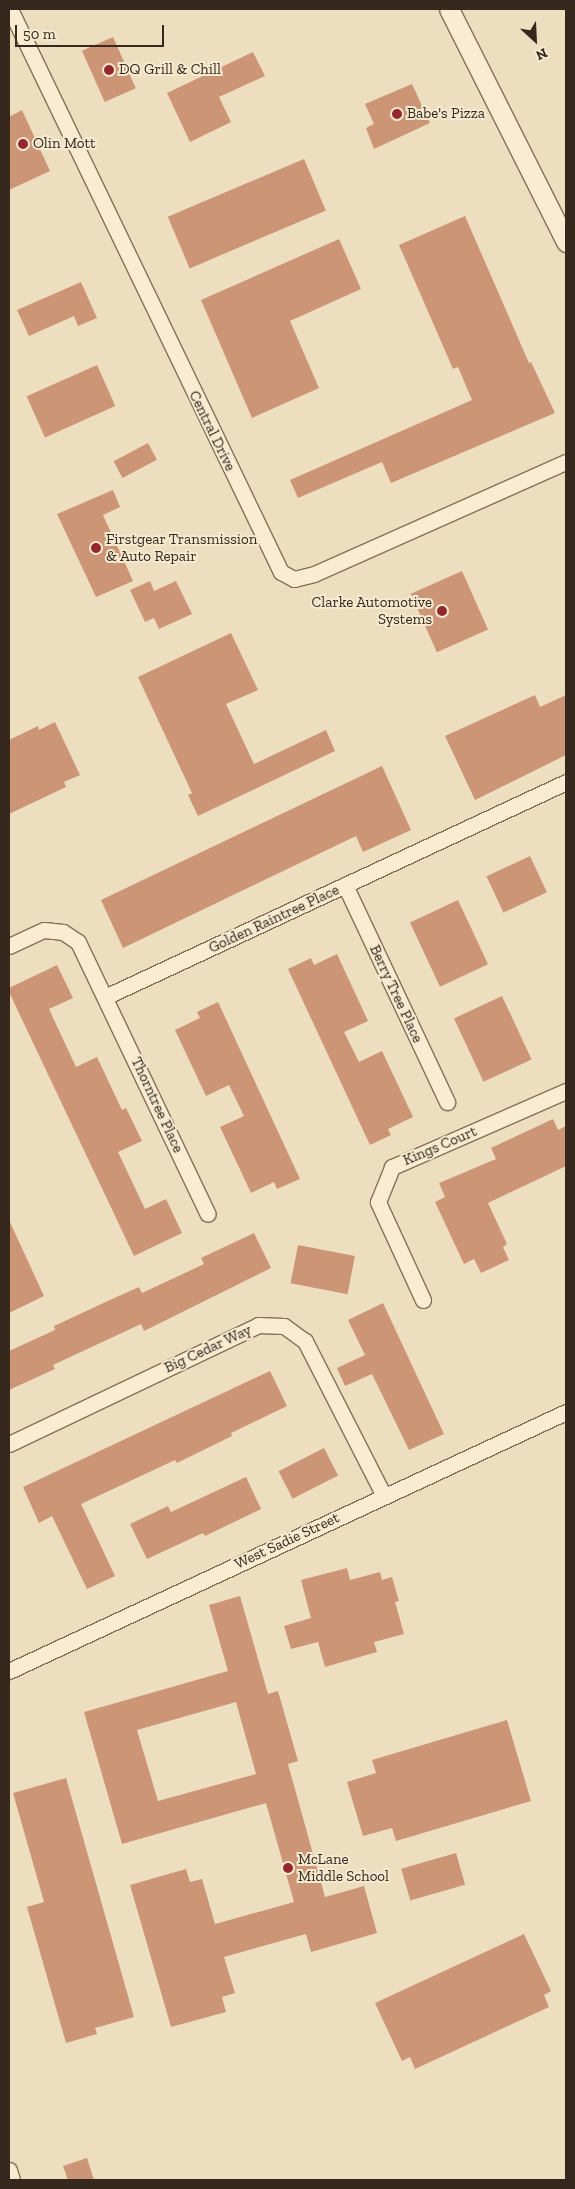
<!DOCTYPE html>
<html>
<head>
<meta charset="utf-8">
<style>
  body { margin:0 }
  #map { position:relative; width:575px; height:2189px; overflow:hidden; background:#eedec0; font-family:"Zilla Slab",serif }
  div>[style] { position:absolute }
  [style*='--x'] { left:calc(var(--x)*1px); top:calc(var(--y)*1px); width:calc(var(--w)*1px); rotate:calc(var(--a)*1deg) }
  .building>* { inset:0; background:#cc9676; transform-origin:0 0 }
  .roads { filter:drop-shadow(1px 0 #866f58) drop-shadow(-1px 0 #866f58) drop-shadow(0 1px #866f58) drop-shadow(0 -1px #866f58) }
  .minor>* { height:15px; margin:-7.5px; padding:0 7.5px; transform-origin:7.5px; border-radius:7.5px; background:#f9ecd3 }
  .tertiary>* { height:19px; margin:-9.5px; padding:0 9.5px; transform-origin:9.5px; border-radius:9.5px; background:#f9ecd3 }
  .dots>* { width:14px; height:14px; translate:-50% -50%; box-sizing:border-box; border:2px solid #f5e9d0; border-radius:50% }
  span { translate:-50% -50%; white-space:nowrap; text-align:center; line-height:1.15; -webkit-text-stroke:4px #f5e9d0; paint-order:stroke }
  .poi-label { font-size:15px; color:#36281d }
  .left { translate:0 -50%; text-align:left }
  .right { translate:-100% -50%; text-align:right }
  .street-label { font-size:15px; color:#36281d }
  .frame { position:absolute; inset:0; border:10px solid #36281d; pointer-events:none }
  .north { position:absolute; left:510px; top:15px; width:50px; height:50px; -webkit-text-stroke:4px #f5e9d0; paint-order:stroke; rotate:155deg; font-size:14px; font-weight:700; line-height:20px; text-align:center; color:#36281d }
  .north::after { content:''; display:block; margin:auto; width:18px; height:22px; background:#36281d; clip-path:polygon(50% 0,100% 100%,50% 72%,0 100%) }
  .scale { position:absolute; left:15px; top:25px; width:149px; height:22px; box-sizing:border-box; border:2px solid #36281d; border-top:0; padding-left:6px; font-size:15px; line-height:18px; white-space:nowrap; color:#36281d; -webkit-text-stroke:4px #f5e9d0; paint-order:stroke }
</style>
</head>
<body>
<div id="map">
  <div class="building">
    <div style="left:113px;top:37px;width:56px;height:34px;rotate:66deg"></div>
    <div style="clip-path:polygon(253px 52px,265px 76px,219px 97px,231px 122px,190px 142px,167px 93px)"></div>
    <div style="clip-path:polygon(412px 84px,430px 123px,374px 149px,366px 128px,374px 124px,365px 104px)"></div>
    <div style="clip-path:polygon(22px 110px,50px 171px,9px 190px,9px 117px)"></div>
    <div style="left:304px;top:159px;width:56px;height:148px;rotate:67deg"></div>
    <div style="clip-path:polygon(465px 216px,529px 363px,531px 362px,555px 413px,391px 483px,382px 462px,298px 498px,290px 480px,472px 400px,458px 367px,453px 369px,399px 245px)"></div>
    <div style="clip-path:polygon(339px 239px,361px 289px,290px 321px,319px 388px,252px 418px,201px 300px)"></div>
    <div style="clip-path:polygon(81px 282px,97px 318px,78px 326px,74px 316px,29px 336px,17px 310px)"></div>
    <div style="left:97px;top:365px;width:45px;height:77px;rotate:66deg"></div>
    <div style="left:148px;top:443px;width:19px;height:39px;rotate:62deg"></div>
    <div style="clip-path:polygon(113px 490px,120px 507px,103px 515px,133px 581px,96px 597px,57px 514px)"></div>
    <div style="left:462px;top:571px;width:64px;height:56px;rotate:66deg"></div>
    <div style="clip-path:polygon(150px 581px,154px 591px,176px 581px,192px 614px,159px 629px,154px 618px,145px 622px,130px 590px)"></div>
    <div style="clip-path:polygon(231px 633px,258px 690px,226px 704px,254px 764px,326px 730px,335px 751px,198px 816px,188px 795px,192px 793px,138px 677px)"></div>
    <div style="clip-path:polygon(535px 695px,540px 707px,566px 695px,566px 755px,475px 800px,445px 736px)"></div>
    <div style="clip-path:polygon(55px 722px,80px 775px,64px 782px,66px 787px,9px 814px,9px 740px,38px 726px,39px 730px)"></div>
    <div style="clip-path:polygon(382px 766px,411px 830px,363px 852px,356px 836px,123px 948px,101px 900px)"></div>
    <div style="left:530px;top:856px;width:40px;height:48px;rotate:65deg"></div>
    <div style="left:458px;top:900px;width:71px;height:53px;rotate:65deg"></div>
    <div style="clip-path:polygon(337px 954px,368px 1021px,344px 1032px,359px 1062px,382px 1051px,413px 1117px,388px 1129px,391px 1135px,370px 1145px,288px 969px,311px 958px,314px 965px)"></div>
    <div style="clip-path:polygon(57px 965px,73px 998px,49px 1009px,76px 1067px,97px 1057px,122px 1110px,126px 1108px,142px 1141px,118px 1152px,145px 1209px,166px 1199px,182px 1233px,134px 1256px,9px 992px,9px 988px)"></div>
    <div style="left:502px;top:996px;width:70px;height:53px;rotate:65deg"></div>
    <div style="clip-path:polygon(218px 1002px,300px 1179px,277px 1189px,274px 1182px,251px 1193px,220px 1127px,244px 1116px,229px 1085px,206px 1096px,175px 1030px,200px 1018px,197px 1012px)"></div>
    <div style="clip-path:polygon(553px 1119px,558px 1130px,566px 1126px,566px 1166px,488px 1203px,507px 1244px,503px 1247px,509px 1260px,481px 1273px,474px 1259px,464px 1264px,435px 1202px,445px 1197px,439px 1183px,496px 1159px,491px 1148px)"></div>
    <div style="clip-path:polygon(9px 1220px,44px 1296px,9px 1313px)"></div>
    <div style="clip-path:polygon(254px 1233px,271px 1268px,144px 1331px,141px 1324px,53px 1365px,55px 1369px,9px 1390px,9px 1351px,55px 1330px,54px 1326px,110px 1300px,139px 1287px,142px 1293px,204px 1264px,201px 1258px)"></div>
    <div style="left:298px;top:1245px;width:58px;height:39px;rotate:11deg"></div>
    <div style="clip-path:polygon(383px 1303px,444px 1434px,409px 1450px,372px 1374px,345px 1386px,337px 1368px,365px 1355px,348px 1320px)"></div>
    <div style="clip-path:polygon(270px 1371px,287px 1406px,231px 1433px,232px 1436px,177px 1463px,175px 1460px,81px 1504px,115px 1576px,87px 1589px,52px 1516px,39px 1523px,23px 1487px)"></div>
    <div style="left:324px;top:1448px;width:31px;height:51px;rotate:63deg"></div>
    <div style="clip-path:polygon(246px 1477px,261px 1509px,205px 1536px,203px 1533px,147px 1559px,130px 1524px,168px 1506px,171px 1512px)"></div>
    <div style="clip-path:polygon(347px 1568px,350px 1580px,380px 1572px,382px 1580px,392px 1577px,399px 1601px,395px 1602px,404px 1634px,374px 1642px,377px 1652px,325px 1667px,318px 1642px,291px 1649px,284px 1626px,311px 1618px,301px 1580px)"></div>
    <div style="clip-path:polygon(evenodd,240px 1596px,268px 1694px,278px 1691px,298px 1761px,288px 1764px,325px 1897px,364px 1886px,377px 1933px,311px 1952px,306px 1934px,224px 1957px,235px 1993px,222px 1997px,226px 2012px,171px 2027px,130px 1885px,186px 1869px,190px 1882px,202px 1879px,215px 1924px,294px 1902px,266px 1803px,122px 1844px,84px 1712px,228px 1671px,209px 1605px,240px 1596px,236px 1702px,256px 1774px,158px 1801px,137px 1730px,236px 1702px)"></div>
    <div style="clip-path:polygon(507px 1720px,531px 1801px,396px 1841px,392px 1828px,363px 1836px,347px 1782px,376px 1773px,372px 1760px)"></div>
    <div style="clip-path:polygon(66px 1778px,134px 2017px,95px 2028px,97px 2034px,66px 2043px,27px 1907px,44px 1902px,13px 1793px)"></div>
    <div style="left:456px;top:1853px;width:33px;height:57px;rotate:74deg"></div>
    <div style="clip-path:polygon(524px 1934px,551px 1991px,544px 1995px,549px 2007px,415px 2069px,410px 2057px,402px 2061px,375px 2003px)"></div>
    <div style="clip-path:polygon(87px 2158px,94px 2180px,68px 2180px,63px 2166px)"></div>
  </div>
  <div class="roads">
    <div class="minor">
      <div style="--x:10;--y:9;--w:625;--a:64.3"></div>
      <div style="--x:281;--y:572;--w:15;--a:28"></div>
      <div style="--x:294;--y:579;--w:21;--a:-14"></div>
      <div style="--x:314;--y:574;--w:276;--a:-24"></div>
      <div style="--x:345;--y:885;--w:240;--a:64.8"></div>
      <div style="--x:9;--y:946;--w:38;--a:-25"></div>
      <div style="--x:44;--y:930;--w:19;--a:6"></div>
      <div style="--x:63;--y:932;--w:18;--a:34"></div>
      <div style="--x:78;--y:942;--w:301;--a:64.5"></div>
      <div style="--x:105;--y:997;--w:509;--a:-25"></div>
      <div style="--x:423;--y:1300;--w:108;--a:-114.7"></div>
      <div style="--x:378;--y:1202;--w:38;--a:-68"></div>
      <div style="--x:392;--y:1167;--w:190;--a:-23.6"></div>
      <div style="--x:9;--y:1444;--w:276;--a:-25.5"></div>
      <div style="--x:258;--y:1325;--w:26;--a:2"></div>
      <div style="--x:284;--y:1326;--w:26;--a:36"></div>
      <div style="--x:305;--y:1341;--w:174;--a:63"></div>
      <div style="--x:9;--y:1671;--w:614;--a:-24.94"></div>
      <div style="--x:9;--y:2170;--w:10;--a:73"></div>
    </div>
    <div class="tertiary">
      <div style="--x:449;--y:9;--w:261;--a:63.3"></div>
    </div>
  </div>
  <div class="dots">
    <div style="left:109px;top:70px;background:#95282e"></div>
    <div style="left:397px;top:114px;background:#95282e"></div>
    <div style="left:23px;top:144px;background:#95282e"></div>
    <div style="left:96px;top:548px;background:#95282e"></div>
    <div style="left:442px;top:611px;background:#95282e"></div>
    <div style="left:288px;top:1868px;background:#95282e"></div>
  </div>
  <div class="poi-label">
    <span class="left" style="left:119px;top:70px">DQ Grill &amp; Chill</span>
    <span class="left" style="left:407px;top:114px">Babe's Pizza</span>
    <span class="left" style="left:33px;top:144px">Olin Mott</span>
    <span class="left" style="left:106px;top:548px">Firstgear Transmission<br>&amp; Auto Repair</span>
    <span class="right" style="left:432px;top:611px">Clarke Automotive<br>Systems</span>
    <span class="left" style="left:298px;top:1868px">McLane<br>Middle School</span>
  </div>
  <div class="street-label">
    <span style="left:212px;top:431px;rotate:64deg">Central Drive</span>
    <span style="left:274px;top:919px;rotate:-25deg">Golden Raintree Place</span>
    <span style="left:396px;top:994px;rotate:65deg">Berry Tree Place</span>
    <span style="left:157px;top:1105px;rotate:65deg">Thorntree Place</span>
    <span style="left:440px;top:1146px;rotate:-23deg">Kings Court</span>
    <span style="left:208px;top:1349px;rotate:-25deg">Big Cedar Way</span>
    <span style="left:287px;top:1541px;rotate:-25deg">West Sadie Street</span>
  </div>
  <div class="frame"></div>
  <div class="north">N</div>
  <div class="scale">50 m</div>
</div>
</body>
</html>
